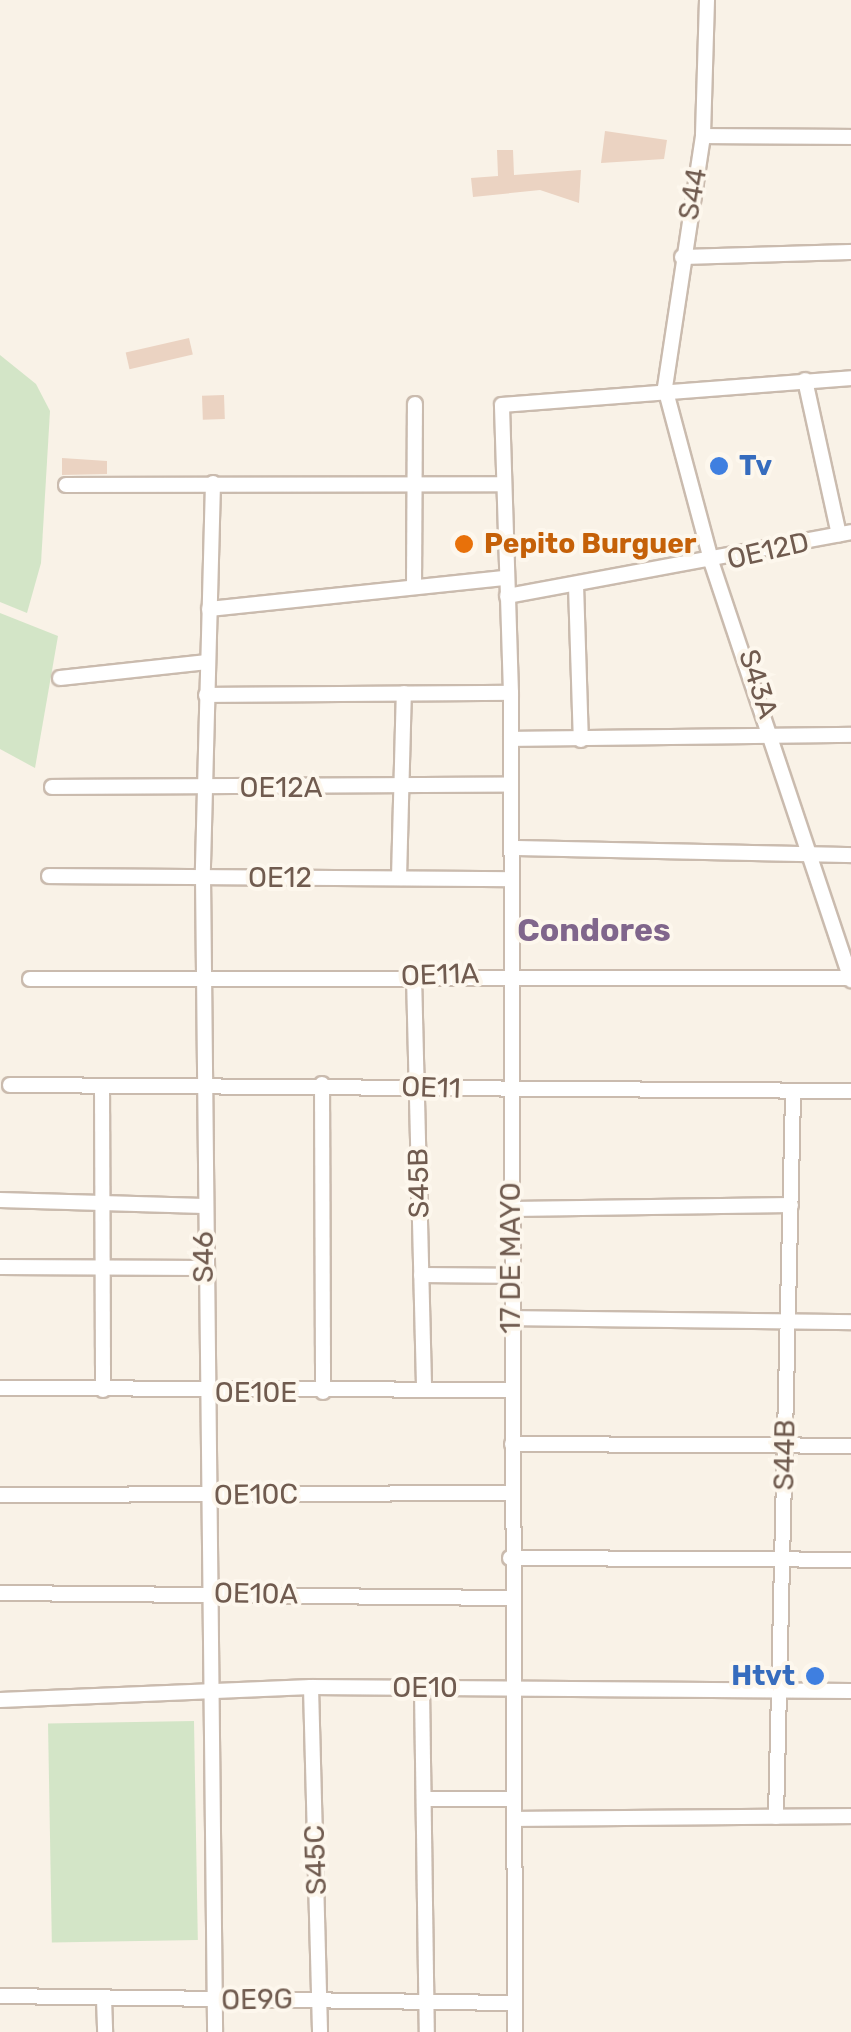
<!DOCTYPE html>
<html>
<head>
<meta charset="utf-8">
<style>
  body { margin:0 }
  #map { position:relative; width:851px; height:2032px; overflow:hidden; background:#f9f2e7; font-family:Rubik,sans-serif }
  div>[style] { position:absolute }
  [style*='--x'] { left:calc(var(--x)*1px); top:calc(var(--y)*1px); width:calc(var(--w)*1px); rotate:calc(var(--a)*1deg) }
  .green>* { inset:0; background:#d3e5c7; transform-origin:0 0 }
  .building>* { inset:0; background:#ebd3c2; transform-origin:0 0 }
  .roads { filter:drop-shadow(2px 0 #cabbae) drop-shadow(-2px 0 #cabbae) drop-shadow(0 2px #cabbae) drop-shadow(0 -2px #cabbae) }
  .street>* { height:14px; margin:-7px; padding:0 7px; transform-origin:7px; border-radius:7px; background:#fff }
  .dots>* { width:28px; height:28px; translate:-50% -50%; box-sizing:border-box; border:5px solid #fdf7ed; border-radius:50% }
  span { translate:-50% -50%; white-space:nowrap; text-align:center; line-height:1.15; -webkit-text-stroke:8px #fdf7ed; paint-order:stroke }
  .street-label { font-size:28px; color:#705b4f }
  .shop-label { font-size:28px; color:#366cbe; font-weight:700 }
  .left { translate:0 -50%; text-align:left }
  .right { translate:-100% -50%; text-align:right }
  .food-label { font-size:28px; color:#c56008; font-weight:700 }
  .quarter-label { font-size:32px; color:#80668c; font-weight:700 }
</style>
</head>
<body>
<div id="map">
  <div class="green">
    <div style="clip-path:polygon(0 355px,36px 384px,50px 411px,41px 563px,27px 613px,0 602px)"></div>
    <div style="clip-path:polygon(0 613px,58px 636px,35px 768px,0 749px)"></div>
    <div style="left:194px;top:1721px;width:219px;height:146px;rotate:89deg"></div>
  </div>
  <div class="building">
    <div style="clip-path:polygon(605px 131px,667px 140px,664px 159px,601px 163px)"></div>
    <div style="clip-path:polygon(497px 150px,513px 150px,514px 175px,581px 170px,579px 203px,540px 190px,473px 197px,471px 178px,498px 176px)"></div>
    <div style="left:189px;top:338px;width:17px;height:65px;rotate:77deg"></div>
    <div style="left:224px;top:395px;width:24px;height:22px;rotate:88deg"></div>
    <div style="clip-path:polygon(62px 458px,107px 461px,107px 474px,62px 475px)"></div>
  </div>
  <div class="roads">
    <div class="street">
      <div style="--x:707;--y:0;--w:136;--a:91.7"></div>
      <div style="--x:703;--y:136;--w:255;--a:98.6"></div>
      <div style="--x:665;--y:388;--w:182;--a:75"></div>
      <div style="--x:712;--y:564;--w:439;--a:71.5"></div>
      <div style="--x:703;--y:136;--w:148;--a:0.4"></div>
      <div style="--x:682;--y:257;--w:169;--a:-1.7"></div>
      <div style="--x:805;--y:380;--w:158;--a:77.6"></div>
      <div style="--x:213;--y:483;--w:394;--a:91.5"></div>
      <div style="--x:203;--y:877;--w:1155;--a:89.4"></div>
      <div style="--x:66;--y:485;--w:437;--a:-0.1"></div>
      <div style="--x:576;--y:585;--w:155;--a:88.2"></div>
      <div style="--x:414;--y:587;--w:183;--a:-89.7"></div>
      <div style="--x:507;--y:596;--w:350;--a:-10.5"></div>
      <div style="--x:209;--y:609;--w:299;--a:-6"></div>
      <div style="--x:60;--y:678;--w:148;--a:-6.2"></div>
      <div style="--x:206;--y:695;--w:305;--a:-0.4"></div>
      <div style="--x:511;--y:739;--w:340;--a:-0.7"></div>
      <div style="--x:52;--y:787;--w:457;--a:-0.3"></div>
      <div style="--x:512;--y:848;--w:339;--a:1.2"></div>
      <div style="--x:49;--y:876;--w:462;--a:0.4"></div>
      <div style="--x:399;--y:878;--w:185;--a:-88.5"></div>
      <div style="--x:414;--y:976;--w:414;--a:88.6"></div>
      <div style="--x:30;--y:979;--w:820;--a:-0.07"></div>
      <div style="--x:322;--y:1084;--w:308;--a:89.8"></div>
      <div style="--x:10;--y:1085;--w:841;--a:0.41"></div>
      <div style="--x:102;--y:1086;--w:304;--a:89.8"></div>
      <div style="--x:0;--y:1200;--w:204;--a:1.7"></div>
      <div style="--x:512;--y:1209;--w:279;--a:-0.8"></div>
      <div style="--x:0;--y:1267;--w:204;--a:0.3"></div>
      <div style="--x:421;--y:1275;--w:90;--a:0.6"></div>
      <div style="--x:510;--y:1318;--w:341;--a:0.7"></div>
      <div style="--x:0;--y:1388;--w:513;--a:0.22"></div>
      <div style="--x:512;--y:1444;--w:339;--a:0.3"></div>
      <div style="--x:0;--y:1495;--w:513;--a:-0.22"></div>
      <div style="--x:510;--y:1558;--w:341;--a:0.3"></div>
      <div style="--x:0;--y:1593;--w:513;--a:0.56"></div>
      <div style="--x:311;--y:1687;--w:345;--a:88.5"></div>
      <div style="--x:422;--y:1689;--w:343;--a:89.2"></div>
      <div style="--x:0;--y:1700;--w:311;--a:-2.4"></div>
      <div style="--x:311;--y:1687;--w:540;--a:0.42"></div>
      <div style="--x:424;--y:1799;--w:90;--a:0"></div>
      <div style="--x:776;--y:1817;--w:724;--a:-88.65"></div>
      <div style="--x:515;--y:1819;--w:336;--a:-0.5"></div>
      <div style="--x:0;--y:1996;--w:515;--a:0.78"></div>
      <div style="--x:104;--y:1999;--w:33;--a:88"></div>
      <div style="--x:515;--y:2032;--w:1339;--a:-90.17"></div>
      <div style="--x:511;--y:693;--w:288;--a:-91.8"></div>
      <div style="--x:502;--y:405;--w:350;--a:-4.4"></div>
    </div>
  </div>
  <div class="dots">
    <div style="left:719px;top:466px;background:#3f7fe0"></div>
    <div style="left:464px;top:544px;background:#e8710a"></div>
    <div style="left:815px;top:1676px;background:#3f7fe0"></div>
  </div>
  <div class="street-label">
    <span style="left:693px;top:194px;rotate:-80deg">S44</span>
    <span style="left:768px;top:551px;rotate:-13deg">OE12D</span>
    <span style="left:758px;top:684px;rotate:72deg">S43A</span>
    <span style="left:281px;top:788px">OE12A</span>
    <span style="left:280px;top:878px">OE12</span>
    <span style="left:440px;top:975px;rotate:-2deg">OE11A</span>
    <span style="left:431px;top:1088px;rotate:2deg">OE11</span>
    <span style="left:419px;top:1183px;rotate:-91deg">S45B</span>
    <span style="left:204px;top:1257px;rotate:-90deg">S46</span>
    <span style="left:511px;top:1258px;rotate:-90deg">17 DE MAYO</span>
    <span style="left:256px;top:1393px">OE10E</span>
    <span style="left:785px;top:1455px;rotate:-89deg">S44B</span>
    <span style="left:256px;top:1495px;rotate:-1deg">OE10C</span>
    <span style="left:256px;top:1594px;rotate:1deg">OE10A</span>
    <span style="left:425px;top:1688px">OE10</span>
    <span style="left:316px;top:1860px;rotate:-92deg">S45C</span>
    <span style="left:257px;top:2000px;rotate:-1deg">OE9G</span>
  </div>
  <div class="shop-label">
    <span class="left" style="left:739px;top:466px">Tv</span>
    <span class="right" style="left:795px;top:1676px">Htvt</span>
  </div>
  <div class="food-label">
    <span class="left" style="left:484px;top:544px">Pepito Burguer</span>
  </div>
  <div class="quarter-label">
    <span style="left:594px;top:930px">Condores</span>
  </div>
</div>
</body>
</html>
